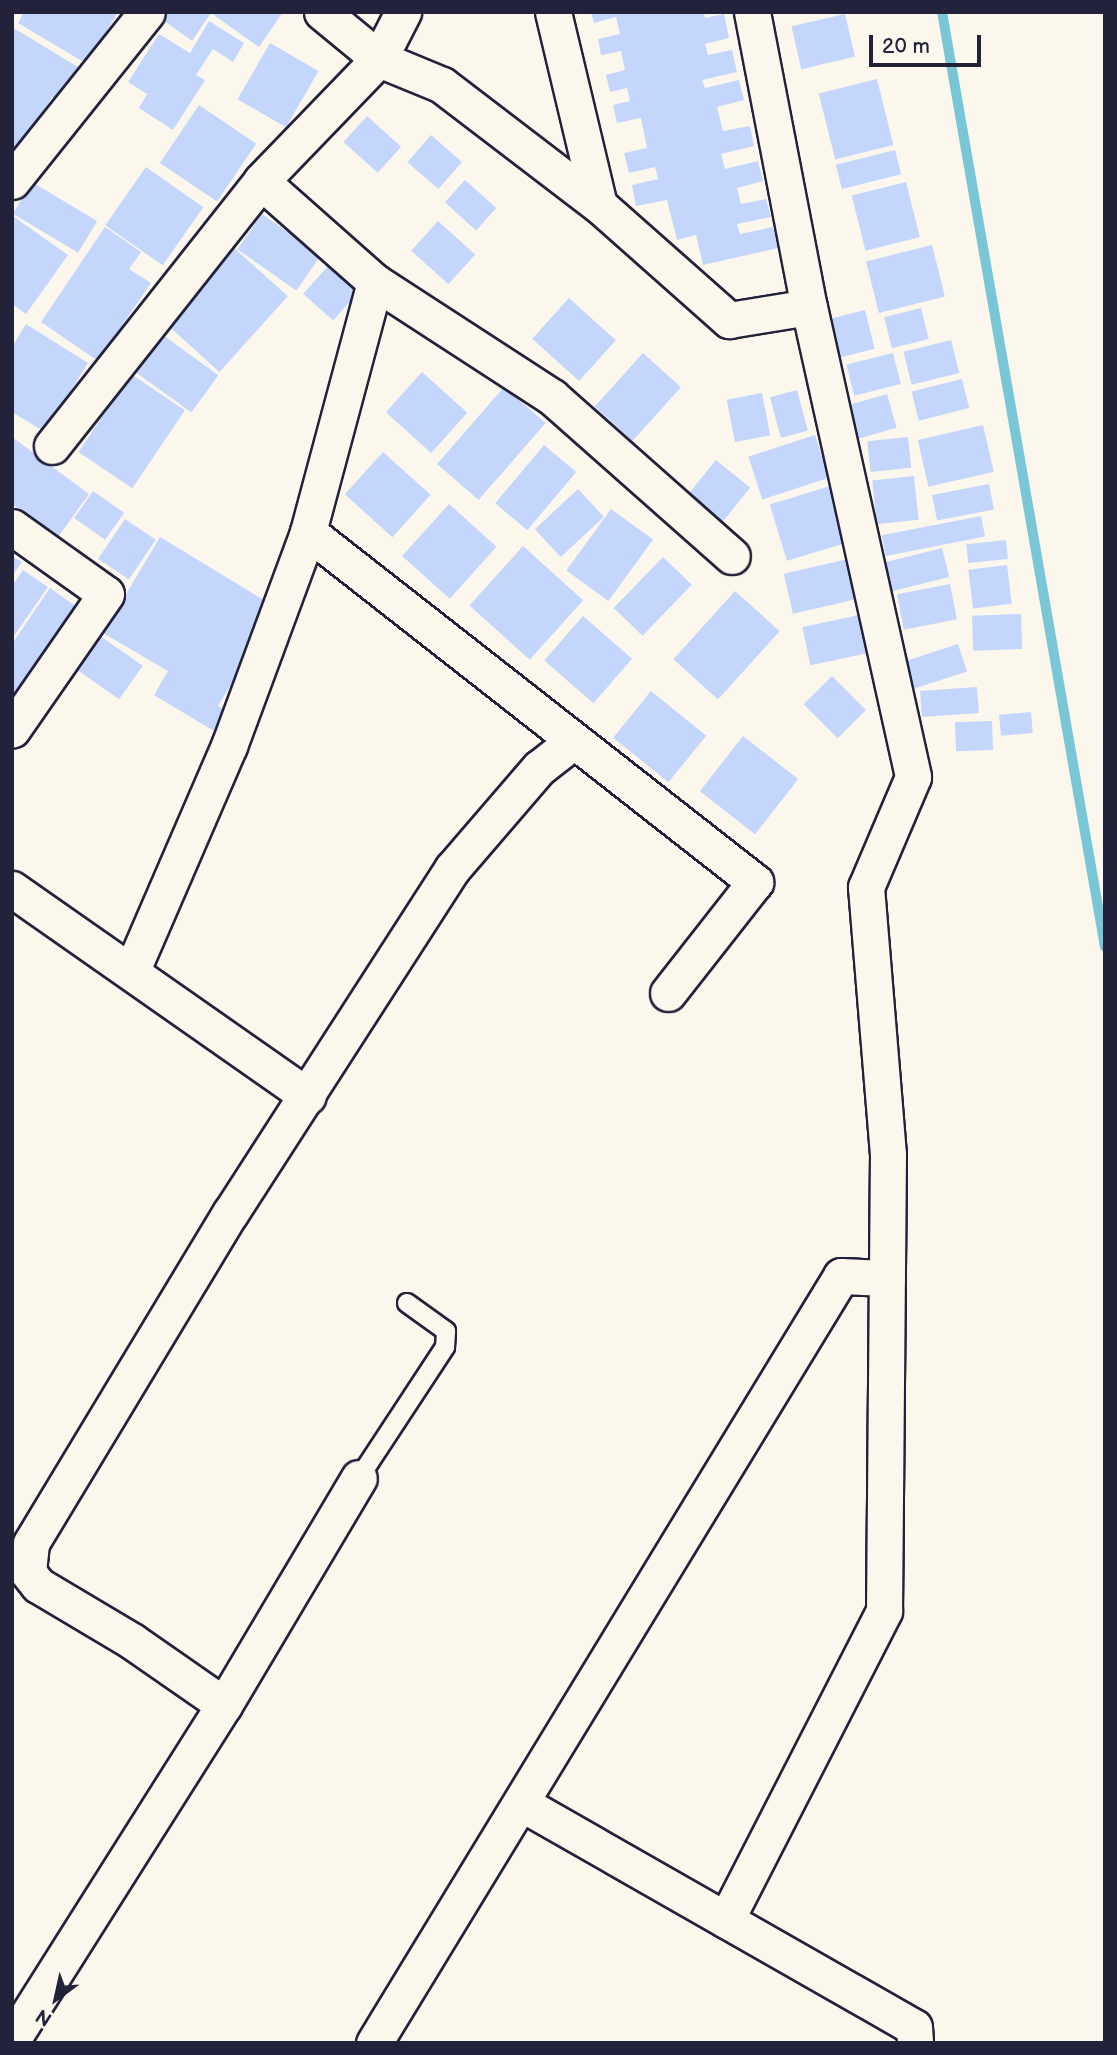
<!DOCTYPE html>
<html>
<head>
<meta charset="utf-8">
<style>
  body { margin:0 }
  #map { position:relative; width:1117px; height:2055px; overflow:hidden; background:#fbf7ec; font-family:"Balsamiq Sans",sans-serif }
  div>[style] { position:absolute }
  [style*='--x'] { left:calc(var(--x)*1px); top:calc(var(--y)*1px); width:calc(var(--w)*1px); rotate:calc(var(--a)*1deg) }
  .stream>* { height:10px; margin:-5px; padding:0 5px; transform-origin:5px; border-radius:5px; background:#79c7d6 }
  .building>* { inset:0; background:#c5d6fc; transform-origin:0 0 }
  .roads { filter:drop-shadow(2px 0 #22223b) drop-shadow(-2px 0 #22223b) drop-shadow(0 2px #22223b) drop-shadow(0 -2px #22223b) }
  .service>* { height:18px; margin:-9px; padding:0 9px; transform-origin:9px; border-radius:9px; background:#fbf7ec }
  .minor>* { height:35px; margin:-17.5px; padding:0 17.5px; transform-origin:17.5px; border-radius:17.5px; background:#fbf7ec }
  span { translate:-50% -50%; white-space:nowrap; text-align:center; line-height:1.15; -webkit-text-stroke:5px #fbf7ec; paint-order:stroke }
  .frame { position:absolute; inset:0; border:14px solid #22223b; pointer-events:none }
  .north { position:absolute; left:21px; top:1964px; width:70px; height:70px; -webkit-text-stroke:5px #fbf7ec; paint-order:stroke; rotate:213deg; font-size:19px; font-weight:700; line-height:28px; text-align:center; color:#22223b }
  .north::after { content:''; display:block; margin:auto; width:24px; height:32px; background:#22223b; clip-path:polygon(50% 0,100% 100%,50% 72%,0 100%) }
  .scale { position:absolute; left:869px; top:35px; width:112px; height:32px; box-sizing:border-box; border:4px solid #22223b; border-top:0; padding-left:9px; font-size:21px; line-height:24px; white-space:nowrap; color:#22223b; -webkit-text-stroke:5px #fbf7ec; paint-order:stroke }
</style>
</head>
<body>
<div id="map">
  <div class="stream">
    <div style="--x:942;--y:12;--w:949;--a:80.11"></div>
  </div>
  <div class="building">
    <div style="clip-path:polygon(24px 12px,118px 12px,87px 64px,18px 23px)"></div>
    <div style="clip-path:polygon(162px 12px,283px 12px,259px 47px,211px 13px,192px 41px,159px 17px)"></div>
    <div style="clip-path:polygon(591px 12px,704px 12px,705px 18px,724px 14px,729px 38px,705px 44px,708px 55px,732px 50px,737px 72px,702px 80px,705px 88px,739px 80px,744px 100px,717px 107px,723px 131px,750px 126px,754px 146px,721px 154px,725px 169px,758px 161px,763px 181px,737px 188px,741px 204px,766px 199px,771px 217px,737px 224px,740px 234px,773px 227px,778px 248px,703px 265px,696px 235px,677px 240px,667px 200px,636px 206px,632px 185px,658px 179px,655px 167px,629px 173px,624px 153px,647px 148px,641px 118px,617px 123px,613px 105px,630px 101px,627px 88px,610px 92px,606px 75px,625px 70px,621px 51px,601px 55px,598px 39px,620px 34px,616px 17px,594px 23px)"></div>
    <div style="left:845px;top:14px;width:44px;height:55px;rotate:77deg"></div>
    <div style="clip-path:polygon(209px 21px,244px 43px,233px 62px,213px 49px,196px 75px,205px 80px,173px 130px,139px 108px,147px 94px,128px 82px,159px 34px,190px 53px)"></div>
    <div style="clip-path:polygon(12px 27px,86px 72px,66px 105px,52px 97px,19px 151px,12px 147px)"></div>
    <div style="left:270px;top:43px;width:56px;height:65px;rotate:30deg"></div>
    <div style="left:877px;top:79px;width:68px;height:60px;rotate:76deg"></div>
    <div style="left:199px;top:105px;width:69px;height:70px;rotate:34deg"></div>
    <div style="left:367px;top:116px;width:46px;height:35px;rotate:42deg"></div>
    <div style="left:431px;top:135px;width:41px;height:36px;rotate:41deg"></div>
    <div style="left:895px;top:150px;width:25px;height:61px;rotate:76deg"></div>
    <div style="left:146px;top:167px;width:70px;height:71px;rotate:35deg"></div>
    <div style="left:465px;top:180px;width:42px;height:30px;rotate:42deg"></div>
    <div style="left:32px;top:182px;width:76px;height:37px;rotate:31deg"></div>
    <div style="left:906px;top:182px;width:57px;height:56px;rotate:76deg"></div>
    <div style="left:262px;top:214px;width:72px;height:43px;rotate:35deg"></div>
    <div style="clip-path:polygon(13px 216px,68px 255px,26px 314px,12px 304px)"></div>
    <div style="left:438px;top:221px;width:50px;height:40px;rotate:42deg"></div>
    <div style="clip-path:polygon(105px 227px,141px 252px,129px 269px,151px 283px,98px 361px,41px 322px)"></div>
    <div style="left:932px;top:245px;width:53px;height:68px;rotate:76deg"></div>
    <div style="left:232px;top:246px;width:75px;height:102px;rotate:42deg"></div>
    <div style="left:330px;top:264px;width:40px;height:40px;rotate:42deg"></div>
    <div style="left:569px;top:298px;width:63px;height:55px;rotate:42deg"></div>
    <div style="left:921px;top:308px;width:32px;height:38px;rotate:76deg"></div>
    <div style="left:865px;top:310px;width:40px;height:41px;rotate:76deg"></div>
    <div style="clip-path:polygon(26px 324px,88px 363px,45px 432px,12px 412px,12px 347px)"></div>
    <div style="left:156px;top:330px;width:77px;height:46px;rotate:36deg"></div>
    <div style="left:951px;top:340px;width:34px;height:49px;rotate:76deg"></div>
    <div style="left:643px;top:353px;width:51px;height:72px;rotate:42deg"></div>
    <div style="left:893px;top:353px;width:32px;height:48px;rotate:76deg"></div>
    <div style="left:422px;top:372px;width:61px;height:54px;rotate:42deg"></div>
    <div style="left:131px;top:374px;width:65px;height:94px;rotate:34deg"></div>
    <div style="left:962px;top:379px;width:30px;height:52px;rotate:76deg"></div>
    <div style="left:504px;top:387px;width:55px;height:102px;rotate:41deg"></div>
    <div style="left:797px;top:390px;width:42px;height:28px;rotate:75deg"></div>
    <div style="left:762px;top:393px;width:43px;height:36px;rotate:79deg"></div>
    <div style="left:887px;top:394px;width:35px;height:42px;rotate:74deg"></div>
    <div style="left:983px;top:425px;width:48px;height:67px;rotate:77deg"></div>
    <div style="left:815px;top:435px;width:45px;height:70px;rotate:72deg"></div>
    <div style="clip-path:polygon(12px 437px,89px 494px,58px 537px,12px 504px)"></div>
    <div style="left:908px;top:437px;width:31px;height:41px;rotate:84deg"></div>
    <div style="left:544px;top:445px;width:42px;height:76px;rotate:40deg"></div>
    <div style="left:383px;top:452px;width:64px;height:57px;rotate:42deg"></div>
    <div style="left:716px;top:460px;width:44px;height:55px;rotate:39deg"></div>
    <div style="left:914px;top:476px;width:44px;height:42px;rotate:84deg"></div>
    <div style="left:989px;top:484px;width:26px;height:58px;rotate:79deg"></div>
    <div style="left:830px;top:486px;width:59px;height:63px;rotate:73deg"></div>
    <div style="left:578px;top:489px;width:38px;height:59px;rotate:47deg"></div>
    <div style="left:93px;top:491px;width:38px;height:33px;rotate:35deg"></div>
    <div style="left:449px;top:504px;width:64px;height:70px;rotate:42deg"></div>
    <div style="left:611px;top:509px;width:52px;height:76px;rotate:36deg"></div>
    <div style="left:981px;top:516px;width:21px;height:101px;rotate:79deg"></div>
    <div style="left:125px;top:519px;width:37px;height:48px;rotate:34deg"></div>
    <div style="clip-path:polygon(160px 537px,277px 608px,218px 706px,231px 714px,219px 734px,154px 695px,168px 671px,103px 633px)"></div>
    <div style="left:1006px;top:540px;width:19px;height:40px;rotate:84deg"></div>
    <div style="left:523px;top:546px;width:81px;height:80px;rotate:42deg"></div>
    <div style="left:942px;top:548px;width:30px;height:63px;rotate:76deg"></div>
    <div style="clip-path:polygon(12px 556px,22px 562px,12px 576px)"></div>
    <div style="left:663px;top:557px;width:40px;height:71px;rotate:44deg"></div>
    <div style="left:848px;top:559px;width:41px;height:66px;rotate:77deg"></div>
    <div style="left:1007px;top:565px;width:39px;height:39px;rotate:83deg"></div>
    <div style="clip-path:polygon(23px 570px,48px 587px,12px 639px,12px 586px)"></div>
    <div style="left:950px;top:584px;width:36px;height:54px;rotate:79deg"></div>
    <div style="clip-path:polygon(50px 588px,81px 610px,21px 697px,12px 691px,12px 644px)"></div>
    <div style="left:735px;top:591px;width:60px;height:92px;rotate:42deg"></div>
    <div style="left:864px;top:614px;width:39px;height:63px;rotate:78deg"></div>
    <div style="left:1021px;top:614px;width:35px;height:49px;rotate:88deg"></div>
    <div style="left:583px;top:616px;width:65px;height:59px;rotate:41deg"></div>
    <div style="left:96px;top:633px;width:57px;height:41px;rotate:35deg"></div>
    <div style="left:958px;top:644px;width:29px;height:55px;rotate:72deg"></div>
    <div style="left:832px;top:676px;width:48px;height:40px;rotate:45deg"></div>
    <div style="left:977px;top:687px;width:26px;height:57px;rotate:86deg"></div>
    <div style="left:651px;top:691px;width:71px;height:60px;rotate:39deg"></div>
    <div style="left:1031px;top:712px;width:21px;height:32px;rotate:85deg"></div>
    <div style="left:992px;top:721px;width:29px;height:37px;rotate:88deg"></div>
    <div style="left:743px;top:736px;width:70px;height:70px;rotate:38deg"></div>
  </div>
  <div class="roads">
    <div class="service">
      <div style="--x:359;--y:1478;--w:157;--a:-56.7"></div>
      <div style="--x:445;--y:1347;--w:16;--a:-86"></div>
      <div style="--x:446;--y:1331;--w:48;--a:-144.3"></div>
    </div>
    <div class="minor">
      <div style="--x:322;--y:12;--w:74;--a:39.5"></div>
      <div style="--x:379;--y:59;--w:68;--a:22.4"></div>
      <div style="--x:442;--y:85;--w:198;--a:37.4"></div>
      <div style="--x:553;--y:12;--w:198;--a:76.6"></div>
      <div style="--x:599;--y:205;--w:174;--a:41.5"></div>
      <div style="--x:729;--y:320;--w:81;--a:-9.2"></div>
      <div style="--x:809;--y:307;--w:481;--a:77.5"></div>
      <div style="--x:913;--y:777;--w:120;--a:113.1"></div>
      <div style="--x:866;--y:887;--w:268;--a:85.3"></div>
      <div style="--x:888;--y:1154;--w:457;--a:90.5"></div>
      <div style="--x:884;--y:1611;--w:347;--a:117.1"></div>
      <div style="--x:752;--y:12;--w:300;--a:79.1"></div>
      <div style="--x:12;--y:181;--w:216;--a:-51.4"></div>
      <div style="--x:375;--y:282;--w:211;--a:33"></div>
      <div style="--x:552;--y:397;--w:240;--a:41.5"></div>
      <div style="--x:52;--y:446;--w:337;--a:-51.7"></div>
      <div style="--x:12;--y:527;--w:115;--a:35.5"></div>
      <div style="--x:106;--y:594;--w:165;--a:124.7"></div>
      <div style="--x:308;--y:532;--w:568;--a:38.06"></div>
      <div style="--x:755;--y:882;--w:141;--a:128.1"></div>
      <div style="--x:12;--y:889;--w:361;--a:35"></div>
      <div style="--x:132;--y:970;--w:244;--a:-66.6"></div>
      <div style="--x:229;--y:746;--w:228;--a:-69.7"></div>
      <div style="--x:308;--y:532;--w:259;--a:-75"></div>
      <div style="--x:375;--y:282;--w:152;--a:-138.5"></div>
      <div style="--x:261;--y:181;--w:170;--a:-46"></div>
      <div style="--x:379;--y:59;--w:53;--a:-62.9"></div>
      <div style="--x:224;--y:1705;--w:264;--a:-59.3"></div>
      <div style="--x:521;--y:1803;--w:452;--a:29.7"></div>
      <div style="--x:914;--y:2027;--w:16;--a:86"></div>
      <div style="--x:12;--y:2040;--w:396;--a:-57.7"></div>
      <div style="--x:224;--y:1705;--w:112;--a:-145.2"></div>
      <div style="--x:132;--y:1641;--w:109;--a:-149.2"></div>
      <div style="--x:38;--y:1585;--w:16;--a:-128"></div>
      <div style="--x:28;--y:1572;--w:29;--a:-84"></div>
      <div style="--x:31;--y:1543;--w:387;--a:-58.9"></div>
      <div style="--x:231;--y:1212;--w:408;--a:-57.2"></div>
      <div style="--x:452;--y:869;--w:133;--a:-49.3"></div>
      <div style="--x:539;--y:768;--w:41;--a:-38"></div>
      <div style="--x:374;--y:2043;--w:898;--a:-58.66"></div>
      <div style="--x:841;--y:1276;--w:46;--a:2.5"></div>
    </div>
  </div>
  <div class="frame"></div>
  <div class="north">N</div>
  <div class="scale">20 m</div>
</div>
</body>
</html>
